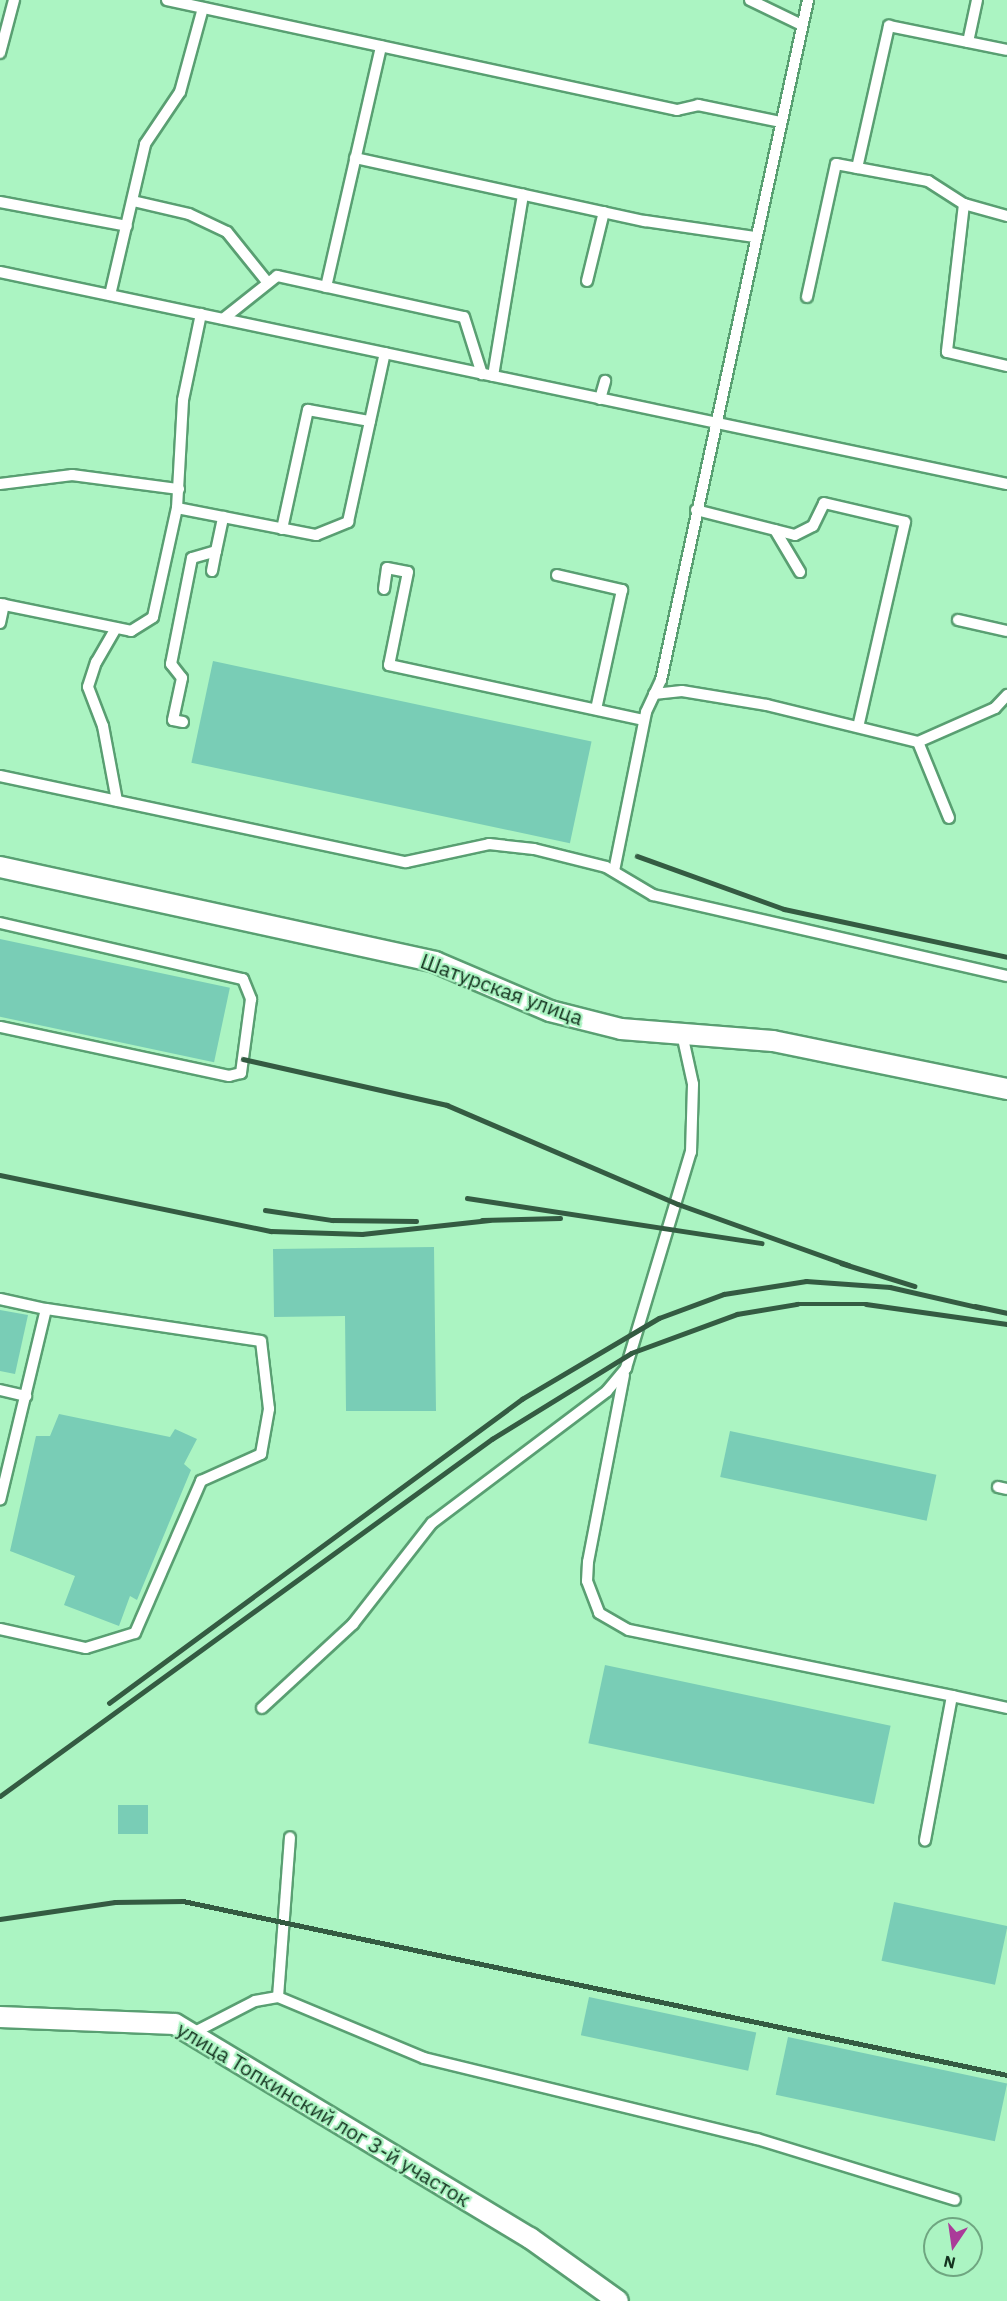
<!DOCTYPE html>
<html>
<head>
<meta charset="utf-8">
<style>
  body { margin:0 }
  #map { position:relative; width:1007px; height:2301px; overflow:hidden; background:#abf4c2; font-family:"IBM Plex Sans",sans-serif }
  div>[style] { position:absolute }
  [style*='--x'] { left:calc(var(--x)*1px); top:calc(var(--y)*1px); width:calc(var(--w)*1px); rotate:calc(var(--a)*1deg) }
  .building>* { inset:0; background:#79cdb6; transform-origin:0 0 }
  .roads { filter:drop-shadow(2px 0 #599f72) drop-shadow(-2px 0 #599f72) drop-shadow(0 2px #599f72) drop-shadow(0 -2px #599f72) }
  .lane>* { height:10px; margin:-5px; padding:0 5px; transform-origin:5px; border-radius:5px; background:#fff }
  .street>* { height:20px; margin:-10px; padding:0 10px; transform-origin:10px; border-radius:10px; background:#fff }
  .rail>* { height:4.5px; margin:-2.25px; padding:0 2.25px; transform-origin:2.25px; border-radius:2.25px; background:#345b42 }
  span { translate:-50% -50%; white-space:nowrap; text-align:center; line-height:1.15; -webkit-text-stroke:4.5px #abf4c2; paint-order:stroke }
  .street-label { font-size:21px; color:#14321f }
  .north { position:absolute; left:923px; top:2217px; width:60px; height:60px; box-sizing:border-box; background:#abf4c2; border:2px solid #6fa681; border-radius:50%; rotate:193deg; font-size:16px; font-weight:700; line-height:24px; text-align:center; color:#14321f }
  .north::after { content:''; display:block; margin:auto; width:21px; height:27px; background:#aa3b99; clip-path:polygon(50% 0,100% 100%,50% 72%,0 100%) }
</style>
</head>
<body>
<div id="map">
  <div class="building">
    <div style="left:213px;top:661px;width:387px;height:104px;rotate:12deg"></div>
    <div style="left:0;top:939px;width:235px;height:76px;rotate:12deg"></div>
    <div style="clip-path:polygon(434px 1247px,436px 1411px,346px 1411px,345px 1316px,274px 1317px,273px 1249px)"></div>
    <div style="clip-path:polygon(0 1310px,28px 1315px,15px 1374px,0 1371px)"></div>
    <div style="clip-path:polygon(59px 1414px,170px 1437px,175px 1429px,197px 1439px,184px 1464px,191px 1470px,137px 1600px,130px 1596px,119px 1626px,64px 1605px,75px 1576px,10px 1551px,36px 1436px,50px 1436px)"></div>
    <div style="left:730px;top:1431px;width:211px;height:47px;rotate:12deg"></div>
    <div style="left:605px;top:1665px;width:292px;height:80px;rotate:12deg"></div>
    <div style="left:118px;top:1805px;width:30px;height:29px"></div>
    <div style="left:894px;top:1902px;width:116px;height:60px;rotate:12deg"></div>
    <div style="left:589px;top:1997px;width:171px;height:39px;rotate:12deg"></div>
    <div style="left:788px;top:2037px;width:224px;height:59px;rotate:12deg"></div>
  </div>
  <div class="roads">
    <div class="lane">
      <div style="--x:167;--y:0;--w:522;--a:12.17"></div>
      <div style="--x:677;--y:110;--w:22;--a:-13"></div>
      <div style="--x:698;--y:105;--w:85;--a:11.6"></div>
      <div style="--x:750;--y:0;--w:58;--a:25.7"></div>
      <div style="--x:968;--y:42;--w:43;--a:-77.9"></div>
      <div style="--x:0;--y:53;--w:55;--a:-75.2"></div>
      <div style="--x:355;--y:158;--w:297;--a:12.3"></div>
      <div style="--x:645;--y:221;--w:111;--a:8.3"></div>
      <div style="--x:857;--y:168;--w:146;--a:-77.3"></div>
      <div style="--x:889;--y:26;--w:120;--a:11.5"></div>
      <div style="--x:133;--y:201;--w:57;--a:13.1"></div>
      <div style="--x:189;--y:214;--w:42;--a:25.3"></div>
      <div style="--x:227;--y:232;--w:65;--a:51.2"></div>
      <div style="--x:0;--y:202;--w:129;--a:10.7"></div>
      <div style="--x:1007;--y:216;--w:45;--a:-164.4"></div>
      <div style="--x:964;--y:204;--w:149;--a:96.6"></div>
      <div style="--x:947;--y:352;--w:62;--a:13.1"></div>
      <div style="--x:0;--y:272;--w:1029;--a:11.89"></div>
      <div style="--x:587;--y:281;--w:71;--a:-76.2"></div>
      <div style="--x:326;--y:287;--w:247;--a:-77.1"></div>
      <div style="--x:110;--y:295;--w:155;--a:-76.9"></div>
      <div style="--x:145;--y:144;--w:63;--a:-56.1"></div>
      <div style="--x:180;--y:92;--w:87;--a:-74.7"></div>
      <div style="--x:807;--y:297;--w:136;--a:-77.7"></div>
      <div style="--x:836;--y:164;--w:94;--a:10.5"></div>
      <div style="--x:928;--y:181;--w:43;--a:32.6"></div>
      <div style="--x:223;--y:319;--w:69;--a:-38.5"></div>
      <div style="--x:277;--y:276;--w:191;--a:12.4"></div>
      <div style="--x:464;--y:317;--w:60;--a:72.5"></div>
      <div style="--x:493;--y:376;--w:184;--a:-80.6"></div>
      <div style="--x:600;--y:399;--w:19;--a:-74"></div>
      <div style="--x:0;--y:484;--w:73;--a:-7.1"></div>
      <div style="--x:72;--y:475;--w:108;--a:7.5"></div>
      <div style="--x:177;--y:508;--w:142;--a:11"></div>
      <div style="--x:316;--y:535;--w:35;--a:-22"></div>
      <div style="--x:348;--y:522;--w:173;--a:-77.7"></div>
      <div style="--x:696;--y:510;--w:102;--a:14.2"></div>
      <div style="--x:795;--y:535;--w:20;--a:-27"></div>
      <div style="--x:813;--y:526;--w:25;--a:-64"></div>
      <div style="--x:824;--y:503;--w:83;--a:13.2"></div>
      <div style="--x:905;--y:522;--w:210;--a:102.9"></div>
      <div style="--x:282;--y:529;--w:122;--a:-77.7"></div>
      <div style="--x:308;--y:410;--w:63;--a:10.1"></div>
      <div style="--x:775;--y:530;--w:49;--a:59.2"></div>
      <div style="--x:212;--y:571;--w:20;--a:-79"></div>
      <div style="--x:557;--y:575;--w:67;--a:13"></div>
      <div style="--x:622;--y:590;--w:122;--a:102.3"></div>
      <div style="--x:384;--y:589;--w:21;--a:-82"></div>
      <div style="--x:387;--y:568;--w:21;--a:11"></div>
      <div style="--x:408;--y:572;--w:95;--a:101.5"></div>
      <div style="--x:389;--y:665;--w:261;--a:12.2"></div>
      <div style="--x:0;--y:604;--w:134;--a:11.6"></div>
      <div style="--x:131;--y:631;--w:26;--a:-32"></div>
      <div style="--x:153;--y:617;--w:112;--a:-77.6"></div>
      <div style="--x:177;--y:508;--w:108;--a:-86.8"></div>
      <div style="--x:183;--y:400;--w:88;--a:-78.2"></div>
      <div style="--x:958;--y:620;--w:50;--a:12.7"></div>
      <div style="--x:0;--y:623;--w:19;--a:-78"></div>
      <div style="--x:116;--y:628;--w:39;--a:120"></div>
      <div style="--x:96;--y:662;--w:26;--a:108"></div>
      <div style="--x:88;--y:687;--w:42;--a:69"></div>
      <div style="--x:103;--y:726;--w:76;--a:79.4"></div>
      <div style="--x:654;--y:694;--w:28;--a:-6"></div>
      <div style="--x:682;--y:691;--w:86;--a:9.4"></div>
      <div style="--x:767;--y:705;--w:155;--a:13.8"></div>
      <div style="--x:918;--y:742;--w:82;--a:67.8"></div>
      <div style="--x:183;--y:722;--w:10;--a:-169"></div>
      <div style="--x:173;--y:720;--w:43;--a:-77.9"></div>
      <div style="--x:182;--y:678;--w:18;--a:-128"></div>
      <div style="--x:171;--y:664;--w:108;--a:-78.8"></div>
      <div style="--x:192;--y:558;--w:25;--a:-16"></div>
      <div style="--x:216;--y:551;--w:35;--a:-78"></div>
      <div style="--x:918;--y:742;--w:84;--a:-23.8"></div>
      <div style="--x:995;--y:708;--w:18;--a:-47"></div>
      <div style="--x:0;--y:776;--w:415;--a:12"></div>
      <div style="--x:406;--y:862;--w:85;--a:-12.2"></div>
      <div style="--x:489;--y:844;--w:45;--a:6.3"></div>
      <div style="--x:534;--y:849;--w:74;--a:14"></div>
      <div style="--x:606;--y:867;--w:55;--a:30.8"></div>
      <div style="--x:653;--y:895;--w:363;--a:12.9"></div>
      <div style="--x:614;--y:871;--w:162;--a:-78.6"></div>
      <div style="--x:646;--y:712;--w:35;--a:-65"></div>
      <div style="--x:661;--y:680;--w:696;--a:-77.8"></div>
      <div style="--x:0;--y:923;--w:249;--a:13"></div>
      <div style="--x:243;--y:979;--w:22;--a:68"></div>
      <div style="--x:251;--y:999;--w:75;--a:97.7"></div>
      <div style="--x:241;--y:1073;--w:12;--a:166"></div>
      <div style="--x:229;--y:1076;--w:234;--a:-167.9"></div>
      <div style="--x:0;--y:1299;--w:47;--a:12.3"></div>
      <div style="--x:46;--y:1309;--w:196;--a:103.5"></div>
      <div style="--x:624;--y:1375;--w:190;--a:100.9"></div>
      <div style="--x:588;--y:1562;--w:19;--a:93"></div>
      <div style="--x:587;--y:1581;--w:34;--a:69"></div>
      <div style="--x:599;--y:1613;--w:34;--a:30"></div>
      <div style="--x:629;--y:1630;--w:330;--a:11.5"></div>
      <div style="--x:952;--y:1696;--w:147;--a:100.6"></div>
      <div style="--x:0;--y:1390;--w:27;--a:13"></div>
      <div style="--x:998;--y:1487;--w:9;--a:13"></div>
      <div style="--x:0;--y:1629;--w:88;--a:12.5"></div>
      <div style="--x:86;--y:1648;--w:51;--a:-17"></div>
      <div style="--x:135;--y:1633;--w:166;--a:-66.5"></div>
      <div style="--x:201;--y:1481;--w:66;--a:-24.2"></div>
      <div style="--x:261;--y:1454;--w:46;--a:-79.9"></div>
      <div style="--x:269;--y:1409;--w:68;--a:-96.7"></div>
      <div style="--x:261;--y:1341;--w:217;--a:-171.5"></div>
      <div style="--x:952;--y:1696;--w:56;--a:12.3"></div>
      <div style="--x:262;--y:1708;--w:124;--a:-42.7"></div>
      <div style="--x:353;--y:1624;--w:128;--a:-52"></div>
      <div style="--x:432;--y:1523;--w:219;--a:-37"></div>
      <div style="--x:607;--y:1391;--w:30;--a:-50"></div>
      <div style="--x:626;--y:1368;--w:226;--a:-73.3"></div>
      <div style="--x:691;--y:1152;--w:68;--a:-88.3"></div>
      <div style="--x:693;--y:1084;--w:51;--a:-102.4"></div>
      <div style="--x:278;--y:1997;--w:160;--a:-85.7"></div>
      <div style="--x:193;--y:2033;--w:70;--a:-27.3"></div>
      <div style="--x:255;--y:2001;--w:23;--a:-10"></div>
      <div style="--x:278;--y:1997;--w:158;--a:22.7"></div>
      <div style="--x:424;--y:2058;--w:343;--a:13.7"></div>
      <div style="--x:757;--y:2139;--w:207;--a:17.1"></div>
    </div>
    <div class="street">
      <div style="--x:0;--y:867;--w:445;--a:12.3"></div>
      <div style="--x:435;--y:962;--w:125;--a:23.1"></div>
      <div style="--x:550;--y:1011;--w:73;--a:14.2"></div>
      <div style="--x:621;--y:1029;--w:152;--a:4.5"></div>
      <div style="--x:773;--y:1041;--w:239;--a:11.6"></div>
      <div style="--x:0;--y:2017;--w:175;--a:2.3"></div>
      <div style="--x:175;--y:2024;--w:415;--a:31.1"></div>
      <div style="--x:530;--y:2238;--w:108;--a:35.6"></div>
    </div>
  </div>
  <div class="rail">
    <div style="--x:637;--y:856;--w:156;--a:19.8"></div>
    <div style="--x:784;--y:909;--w:228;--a:12.1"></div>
    <div style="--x:243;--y:1059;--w:209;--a:12.7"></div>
    <div style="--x:447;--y:1105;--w:251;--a:23.2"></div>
    <div style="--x:678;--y:1204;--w:181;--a:19.7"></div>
    <div style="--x:0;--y:1175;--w:277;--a:11.7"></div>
    <div style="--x:271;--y:1231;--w:91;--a:1.9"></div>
    <div style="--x:362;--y:1234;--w:128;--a:-6.3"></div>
    <div style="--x:467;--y:1198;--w:298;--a:8.7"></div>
    <div style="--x:265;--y:1210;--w:68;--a:8.5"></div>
    <div style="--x:332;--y:1220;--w:84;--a:0.7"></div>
    <div style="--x:482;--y:1220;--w:78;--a:-1.5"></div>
    <div style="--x:841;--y:1263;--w:77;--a:17.3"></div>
    <div style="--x:975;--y:1306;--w:33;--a:12"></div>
    <div style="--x:109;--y:1703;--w:513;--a:-36.36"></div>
    <div style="--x:522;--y:1399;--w:159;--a:-30.6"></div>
    <div style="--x:659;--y:1318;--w:69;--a:-20.3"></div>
    <div style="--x:724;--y:1294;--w:83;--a:-9"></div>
    <div style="--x:806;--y:1281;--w:84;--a:4.1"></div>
    <div style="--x:890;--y:1287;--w:94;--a:12.9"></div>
    <div style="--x:0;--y:1796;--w:608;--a:-35.97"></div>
    <div style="--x:492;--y:1439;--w:163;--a:-31.7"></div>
    <div style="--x:631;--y:1353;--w:113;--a:-20.2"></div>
    <div style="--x:737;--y:1314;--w:61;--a:-9.5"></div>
    <div style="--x:797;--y:1304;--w:69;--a:0"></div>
    <div style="--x:866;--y:1304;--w:142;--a:8.1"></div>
    <div style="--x:0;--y:1919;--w:116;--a:-8.4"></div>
    <div style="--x:115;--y:1902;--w:68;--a:-0.8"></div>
    <div style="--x:183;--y:1901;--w:842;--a:11.92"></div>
  </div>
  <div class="street-label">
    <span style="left:502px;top:989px;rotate:20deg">Шатурская улица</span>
    <span style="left:324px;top:2114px;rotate:31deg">улица Топкинский лог 3-й участок</span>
  </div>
  <div class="north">N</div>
</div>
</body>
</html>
